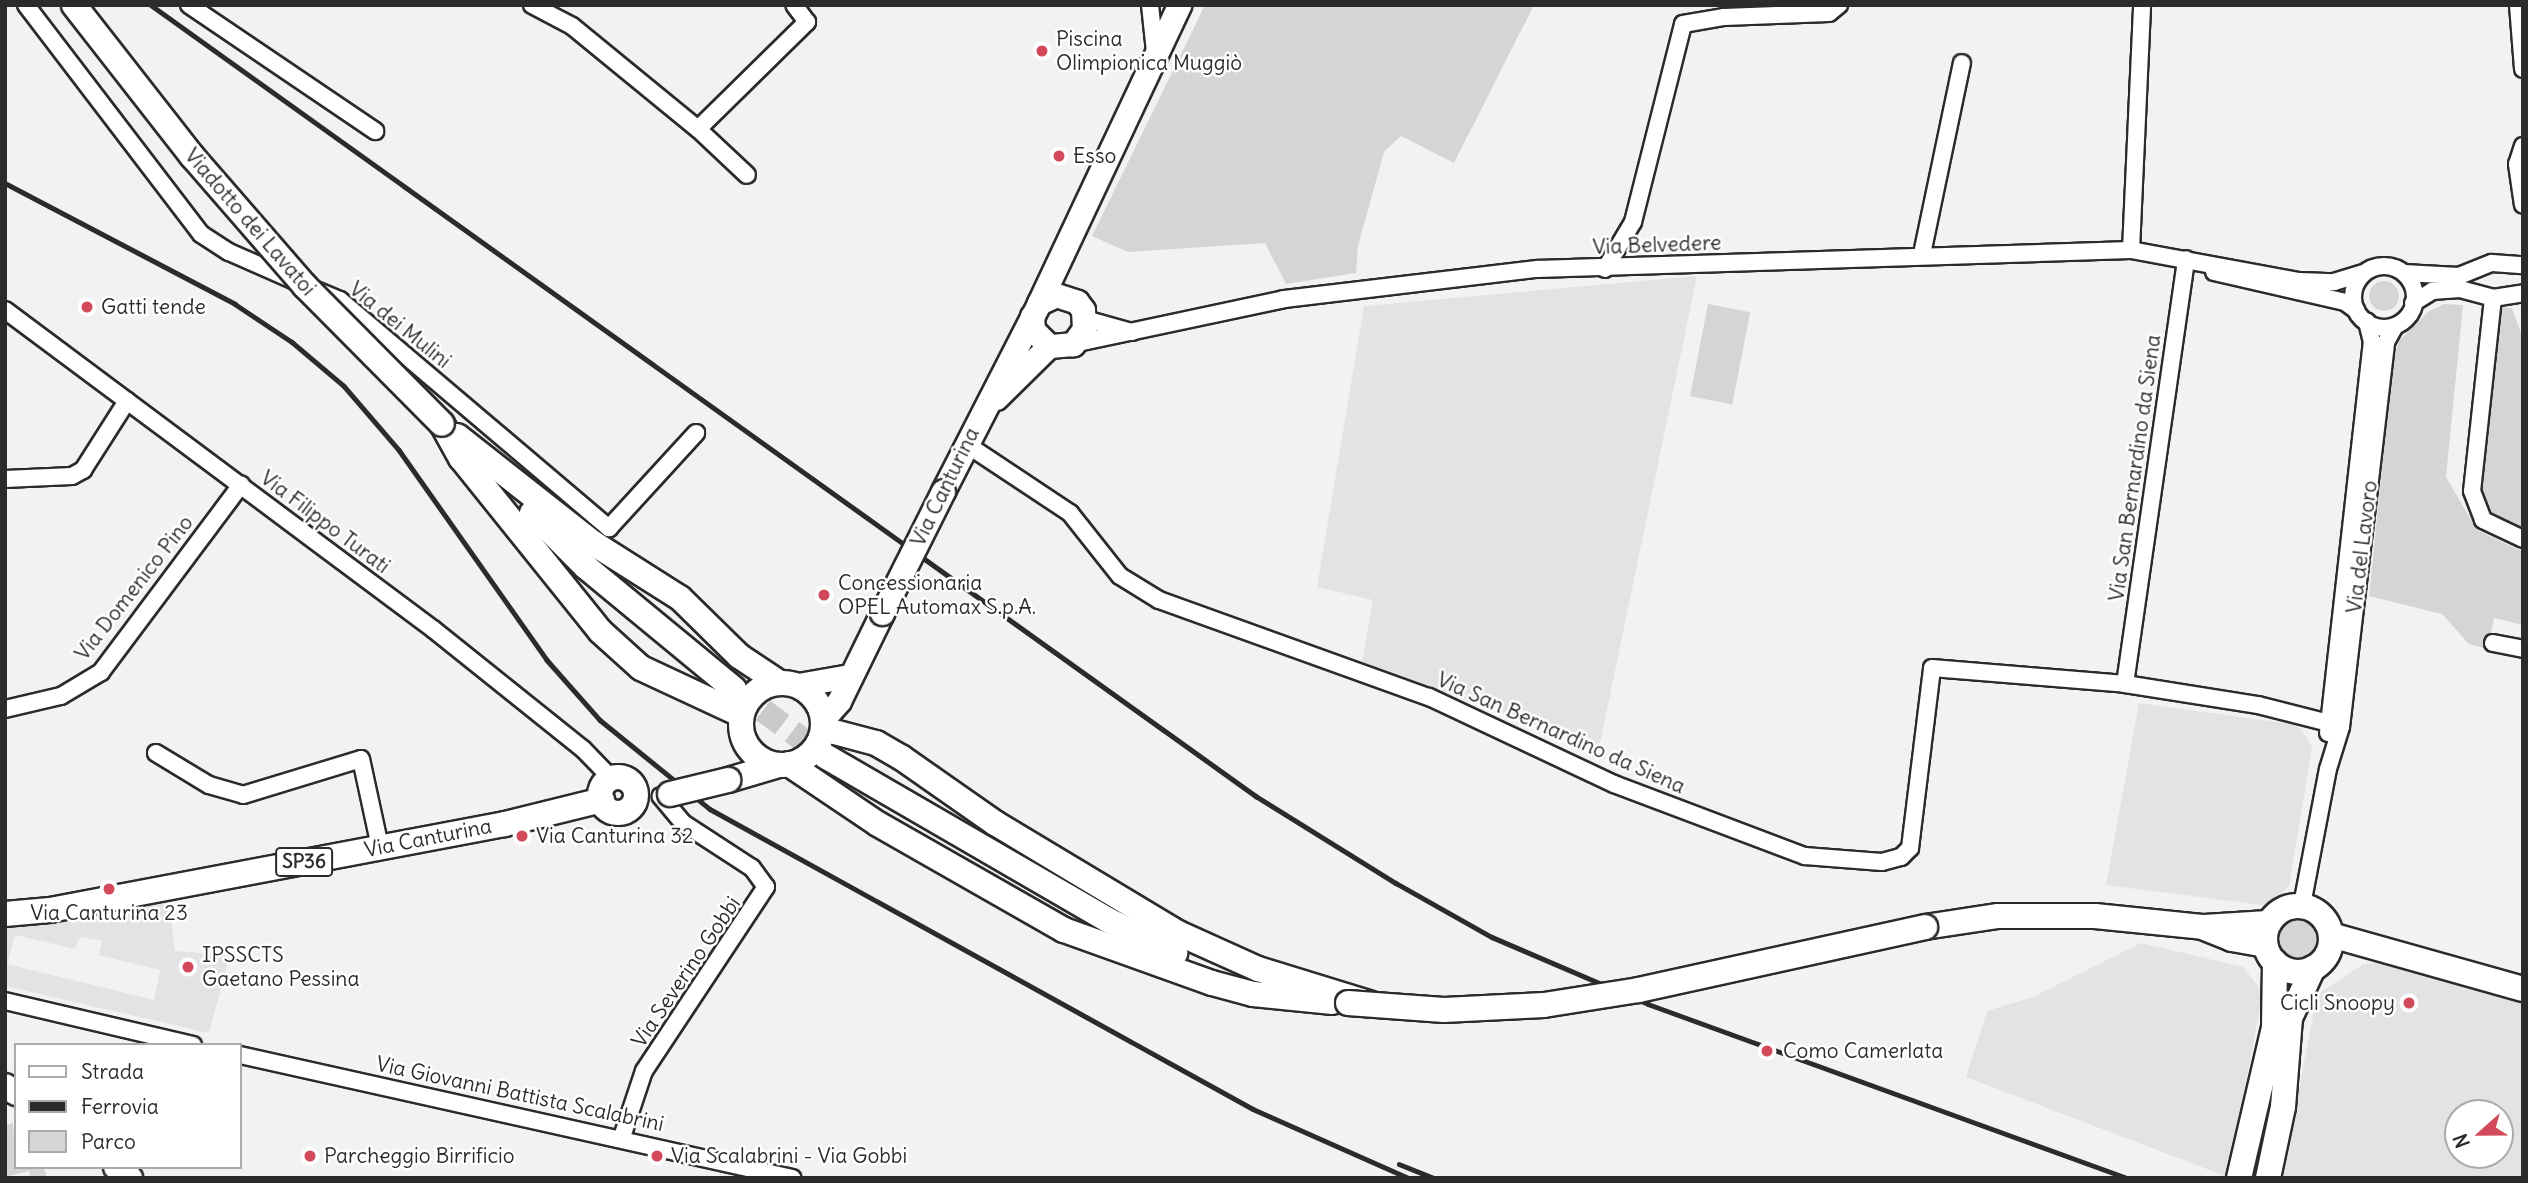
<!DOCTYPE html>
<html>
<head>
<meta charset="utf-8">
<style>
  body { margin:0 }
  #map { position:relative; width:2528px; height:1183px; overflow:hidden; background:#f2f2f2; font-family:Delius,sans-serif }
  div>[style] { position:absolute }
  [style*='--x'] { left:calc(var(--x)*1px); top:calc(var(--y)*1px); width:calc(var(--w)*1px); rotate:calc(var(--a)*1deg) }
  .built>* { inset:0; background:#e3e3e3 }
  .green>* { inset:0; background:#d5d5d5; transform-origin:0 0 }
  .round { border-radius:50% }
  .primary-tunnel>* { height:24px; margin-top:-12px; transform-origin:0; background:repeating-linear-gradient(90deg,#cacaca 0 24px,transparent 0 36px) }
  .roads { filter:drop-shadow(2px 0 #2b2b2b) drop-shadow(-2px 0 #2b2b2b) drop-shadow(0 2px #2b2b2b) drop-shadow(0 -2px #2b2b2b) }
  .minor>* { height:16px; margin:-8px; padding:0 8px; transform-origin:8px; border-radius:8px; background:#fff }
  .minor>.ring { margin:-8px; padding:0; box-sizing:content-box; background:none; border:16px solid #fff; border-radius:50% }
  .secondary>* { height:23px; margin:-11.5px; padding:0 11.5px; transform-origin:11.5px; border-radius:11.5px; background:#fff }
  .primary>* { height:24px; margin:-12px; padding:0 12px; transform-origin:12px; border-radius:12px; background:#fff }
  .primary>.ring { margin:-12px; padding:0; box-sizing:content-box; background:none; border:24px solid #fff; border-radius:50% }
  .rail>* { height:4.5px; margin:-2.25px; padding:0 2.25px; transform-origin:2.25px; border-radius:2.25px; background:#2b2b2b }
  .bridges { filter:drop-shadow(2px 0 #2b2b2b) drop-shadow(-2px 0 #2b2b2b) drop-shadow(0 2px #2b2b2b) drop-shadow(0 -2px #2b2b2b) }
  .secondary-bridge>* { height:23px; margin:-11.5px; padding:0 11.5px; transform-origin:11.5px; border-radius:11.5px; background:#fff }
  .primary-bridge>* { height:24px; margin:-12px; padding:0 12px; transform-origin:12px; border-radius:12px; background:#fff }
  .dots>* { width:19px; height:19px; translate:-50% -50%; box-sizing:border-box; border:4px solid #fff; border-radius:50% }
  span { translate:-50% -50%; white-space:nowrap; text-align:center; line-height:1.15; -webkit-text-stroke:5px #fff; paint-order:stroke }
  .shield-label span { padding:2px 5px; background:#fff; border:2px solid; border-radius:5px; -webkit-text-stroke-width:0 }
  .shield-label { font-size:19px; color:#2b2b2b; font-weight:700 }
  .poi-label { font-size:21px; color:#2b2b2b }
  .left { translate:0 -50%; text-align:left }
  .right { translate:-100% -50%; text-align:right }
  .street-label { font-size:21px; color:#2b2b2b }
  .frame { position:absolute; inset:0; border:7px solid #2b2b2b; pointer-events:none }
  .legend { position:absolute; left:14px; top:1043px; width:228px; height:126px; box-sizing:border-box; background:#fff; border:2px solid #aaa; margin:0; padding:9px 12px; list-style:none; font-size:21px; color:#2b2b2b }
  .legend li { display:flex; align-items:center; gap:14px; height:35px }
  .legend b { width:35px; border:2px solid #aaa }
  .north { position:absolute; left:2444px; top:1099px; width:70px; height:70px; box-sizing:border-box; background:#fff; border:2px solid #aaa; border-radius:50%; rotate:249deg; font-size:19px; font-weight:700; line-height:28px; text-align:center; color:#2b2b2b }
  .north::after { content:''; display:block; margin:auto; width:24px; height:32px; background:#d1495b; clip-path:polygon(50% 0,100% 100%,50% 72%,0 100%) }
</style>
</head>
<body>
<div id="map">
  <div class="built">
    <div style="clip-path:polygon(1697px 276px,1599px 748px,1362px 662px,1373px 600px,1317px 587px,1364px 306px)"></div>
    <div style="clip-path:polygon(2139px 703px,2292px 724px,2302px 730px,2312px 747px,2289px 886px,2275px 900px,2262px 905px,2106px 885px)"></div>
    <div style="clip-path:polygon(evenodd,169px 901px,175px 951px,230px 955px,209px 1033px,5px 986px,5px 929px,169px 901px,15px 935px,75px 949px,80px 937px,102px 941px,99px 955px,160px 970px,154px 1000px,7px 964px,15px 935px)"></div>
    <div style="clip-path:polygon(2141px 943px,2243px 967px,2263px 992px,2228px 1177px,1966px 1077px,1987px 1011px,2033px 997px)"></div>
    <div style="clip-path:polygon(evenodd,2388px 960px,2523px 1000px,2523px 1178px,2282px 1178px,2317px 995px,2362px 965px,2388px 960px,2458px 1113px,2500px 1113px,2500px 1155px,2458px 1155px,2458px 1113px)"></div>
  </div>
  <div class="green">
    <div style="clip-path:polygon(1205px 5px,1534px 5px,1454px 163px,1401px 136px,1384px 152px,1358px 246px,1356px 273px,1286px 284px,1265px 243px,1128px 252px,1092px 236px)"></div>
    <div class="round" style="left:2369px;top:281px;width:30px;height:30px"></div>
    <div style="left:1708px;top:304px;width:43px;height:94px;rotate:11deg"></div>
    <div style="clip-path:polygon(2444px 304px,2463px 305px,2446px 477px,2477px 530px,2523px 552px,2523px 625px,2494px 618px,2488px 649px,2469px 644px,2442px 614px,2369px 596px,2393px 361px,2399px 341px,2429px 311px)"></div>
    <div style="clip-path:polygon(2499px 307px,2512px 308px,2523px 339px,2523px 530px,2489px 511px,2480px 488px)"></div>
    <div class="round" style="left:2278px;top:919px;width:40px;height:40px"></div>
    <div style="clip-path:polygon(13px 1123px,16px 1167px,44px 1167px,47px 1178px,31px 1178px,29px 1171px,5px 1177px,5px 1125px)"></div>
  </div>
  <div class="primary-tunnel">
    <div style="--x:734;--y:689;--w:113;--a:36.4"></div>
  </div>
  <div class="roads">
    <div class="minor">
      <div style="--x:26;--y:5;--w:288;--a:52.6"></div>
      <div style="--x:201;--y:234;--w:33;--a:33"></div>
      <div style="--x:229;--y:252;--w:72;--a:23.7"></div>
      <div style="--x:189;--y:5;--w:225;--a:34.1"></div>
      <div style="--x:532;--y:5;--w:45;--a:27.7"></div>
      <div style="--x:572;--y:26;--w:163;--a:39.3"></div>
      <div style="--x:698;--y:129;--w:67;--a:43.2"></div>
      <div style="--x:1150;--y:5;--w:47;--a:83.9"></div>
      <div style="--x:2518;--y:5;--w:64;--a:85.5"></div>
      <div style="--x:698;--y:129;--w:153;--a:-44.5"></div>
      <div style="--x:807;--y:22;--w:21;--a:-127"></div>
      <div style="--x:2523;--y:146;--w:19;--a:108"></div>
      <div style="--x:2517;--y:164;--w:41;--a:81.7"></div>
      <div style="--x:2131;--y:250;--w:245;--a:-87.4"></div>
      <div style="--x:1922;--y:254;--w:195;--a:-78.2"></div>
      <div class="ring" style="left:2353px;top:266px;width:46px;height:46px"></div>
      <div style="--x:1605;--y:269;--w:55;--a:-59.2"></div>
      <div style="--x:1633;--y:222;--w:204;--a:-75.8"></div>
      <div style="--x:1683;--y:24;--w:42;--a:-9.7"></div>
      <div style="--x:1724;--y:17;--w:105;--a:-2.2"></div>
      <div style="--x:1829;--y:13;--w:13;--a:-39"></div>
      <div style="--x:2214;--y:272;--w:134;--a:12.9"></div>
      <div style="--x:2345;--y:302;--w:14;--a:36"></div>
      <div style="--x:2404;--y:273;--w:55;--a:3.1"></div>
      <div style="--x:2459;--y:276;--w:35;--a:-22"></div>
      <div style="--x:2492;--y:263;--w:31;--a:4"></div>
      <div style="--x:316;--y:290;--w:26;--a:23"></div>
      <div style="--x:340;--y:300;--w:353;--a:40.3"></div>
      <div style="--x:609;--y:528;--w:129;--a:-47.5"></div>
      <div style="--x:2493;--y:298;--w:194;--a:96.2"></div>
      <div style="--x:2472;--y:491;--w:31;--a:69"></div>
      <div style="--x:2483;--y:520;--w:44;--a:25.4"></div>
      <div style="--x:2413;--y:303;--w:22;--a:-32"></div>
      <div style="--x:2432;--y:291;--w:28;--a:-4"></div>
      <div style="--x:2460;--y:289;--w:34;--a:15"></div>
      <div style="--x:2493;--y:298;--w:30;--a:-9"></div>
      <div style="--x:5;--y:310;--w:534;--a:36.7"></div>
      <div style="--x:433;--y:629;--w:192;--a:38.7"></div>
      <div style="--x:583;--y:749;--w:40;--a:46"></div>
      <div style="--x:1085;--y:319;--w:49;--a:15.5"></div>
      <div style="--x:1073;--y:344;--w:216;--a:-12"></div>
      <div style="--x:1284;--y:299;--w:255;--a:-6.8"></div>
      <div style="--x:1537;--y:269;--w:594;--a:-1.83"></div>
      <div style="--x:2131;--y:250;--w:171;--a:10.5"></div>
      <div style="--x:2299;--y:281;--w:35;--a:2"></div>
      <div style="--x:2334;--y:282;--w:30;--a:-17"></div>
      <div style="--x:966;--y:444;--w:125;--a:33.6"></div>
      <div style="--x:1070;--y:513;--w:80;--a:51.6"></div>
      <div style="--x:1120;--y:576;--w:46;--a:31.6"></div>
      <div style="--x:1159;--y:600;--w:287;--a:19.8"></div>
      <div style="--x:1429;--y:697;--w:204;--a:25.2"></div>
      <div style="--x:1614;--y:784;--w:204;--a:20.7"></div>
      <div style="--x:1805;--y:856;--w:77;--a:4.5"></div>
      <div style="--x:1882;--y:862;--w:20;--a:-15"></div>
      <div style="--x:1901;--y:857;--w:13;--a:-45"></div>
      <div style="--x:1910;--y:848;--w:181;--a:-83"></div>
      <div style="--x:1932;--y:668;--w:194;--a:4.7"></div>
      <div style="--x:2125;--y:684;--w:135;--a:9"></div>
      <div style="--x:2258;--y:705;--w:73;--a:14.2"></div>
      <div style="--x:5;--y:479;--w:67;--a:-2.6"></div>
      <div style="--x:72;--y:476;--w:13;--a:-29"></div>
      <div style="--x:83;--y:470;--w:82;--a:-57.5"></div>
      <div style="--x:2493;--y:643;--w:31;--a:11"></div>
      <div style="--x:2125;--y:684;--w:429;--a:-81.8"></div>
      <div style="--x:5;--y:709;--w:57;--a:-13.1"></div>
      <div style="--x:61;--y:696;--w:47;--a:-31"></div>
      <div style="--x:101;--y:672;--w:234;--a:-53.2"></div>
      <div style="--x:2328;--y:733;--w:393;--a:-83.6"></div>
      <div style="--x:2372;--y:342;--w:21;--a:-104"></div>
      <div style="--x:156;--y:753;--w:62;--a:31.1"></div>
      <div style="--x:209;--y:785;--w:35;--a:16"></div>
      <div style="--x:243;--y:795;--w:123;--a:-17"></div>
      <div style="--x:361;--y:759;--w:90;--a:77.8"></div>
      <div style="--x:2302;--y:905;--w:138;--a:-79.2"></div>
      <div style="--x:2328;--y:769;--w:44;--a:-72.8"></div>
      <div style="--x:2341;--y:727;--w:388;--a:-83.3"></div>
      <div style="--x:2386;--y:342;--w:18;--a:-61"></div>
      <div style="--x:5;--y:1001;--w:193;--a:13.2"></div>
      <div style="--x:240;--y:1055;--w:566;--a:12.56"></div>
      <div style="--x:622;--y:1137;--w:70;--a:-71.6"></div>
      <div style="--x:644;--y:1071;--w:221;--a:-56.5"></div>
      <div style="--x:766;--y:887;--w:24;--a:-126"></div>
      <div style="--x:752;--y:868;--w:82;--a:-146.9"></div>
      <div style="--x:683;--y:823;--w:35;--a:-130"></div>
    </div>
    <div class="secondary">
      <div style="--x:1039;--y:303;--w:329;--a:-64.8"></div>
      <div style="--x:996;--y:398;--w:74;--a:-44.5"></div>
      <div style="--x:943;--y:491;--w:211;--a:-62.9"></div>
      <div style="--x:1039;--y:303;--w:19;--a:-25"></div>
      <div style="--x:1056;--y:295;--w:22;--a:18"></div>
      <div style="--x:1077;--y:302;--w:10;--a:53"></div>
      <div style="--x:1083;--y:310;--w:19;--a:87"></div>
      <div style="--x:1084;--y:329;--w:19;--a:126"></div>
      <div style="--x:1073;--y:344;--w:24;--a:175"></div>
      <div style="--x:1049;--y:346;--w:23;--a:-135"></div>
      <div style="--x:1033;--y:330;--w:14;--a:-94"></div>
      <div style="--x:798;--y:685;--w:52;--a:-10"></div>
      <div style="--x:823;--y:719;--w:24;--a:-48"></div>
      <div style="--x:839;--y:701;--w:98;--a:-64"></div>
    </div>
    <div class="primary">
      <div style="--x:442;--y:424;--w:39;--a:61"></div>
      <div style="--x:461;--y:458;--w:222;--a:51.2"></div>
      <div style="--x:600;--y:631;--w:55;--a:42.1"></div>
      <div style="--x:641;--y:668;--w:111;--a:25"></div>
      <div style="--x:457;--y:436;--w:173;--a:38.2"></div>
      <div style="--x:593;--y:543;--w:103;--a:32.3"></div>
      <div style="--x:680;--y:598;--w:83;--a:44.5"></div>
      <div style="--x:739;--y:656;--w:47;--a:33.7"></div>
      <div style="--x:532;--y:513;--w:76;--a:45"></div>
      <div style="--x:586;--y:567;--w:192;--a:39.5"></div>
      <div class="ring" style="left:741px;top:683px;width:58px;height:58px"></div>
      <div style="--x:823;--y:729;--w:55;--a:14.8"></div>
      <div style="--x:876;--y:743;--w:30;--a:30"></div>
      <div style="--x:902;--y:758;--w:113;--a:35"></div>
      <div style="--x:995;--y:823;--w:214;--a:31"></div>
      <div style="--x:1178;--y:933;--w:88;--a:24.2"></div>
      <div style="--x:1258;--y:969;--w:119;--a:17.1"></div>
      <div style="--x:825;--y:756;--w:327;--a:30.1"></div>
      <div style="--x:1108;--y:920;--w:75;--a:26.2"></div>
      <div style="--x:789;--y:764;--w:107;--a:34"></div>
      <div style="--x:878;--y:824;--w:214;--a:29.7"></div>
      <div style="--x:1064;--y:930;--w:157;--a:19.7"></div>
      <div style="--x:1212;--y:983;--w:42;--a:15"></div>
      <div style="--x:1253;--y:994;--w:80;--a:5.7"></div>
      <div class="ring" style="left:600px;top:777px;width:12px;height:12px"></div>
      <div style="--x:728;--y:780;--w:53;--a:-16.4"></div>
      <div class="ring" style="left:2265px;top:906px;width:42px;height:42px"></div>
      <div style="--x:5;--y:914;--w:45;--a:-5.1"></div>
      <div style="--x:50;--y:910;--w:463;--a:-10.7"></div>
      <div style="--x:505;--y:824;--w:100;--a:-13.9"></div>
      <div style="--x:1925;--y:927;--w:74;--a:-8.6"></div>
      <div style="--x:1998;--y:916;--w:97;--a:0"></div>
      <div style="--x:2095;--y:916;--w:110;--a:5.8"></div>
      <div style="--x:2204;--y:927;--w:64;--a:-3.6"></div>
      <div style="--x:2205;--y:928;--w:29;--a:22"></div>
      <div style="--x:2232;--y:939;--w:34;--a:10"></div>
      <div style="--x:2331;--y:935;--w:199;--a:15.7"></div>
      <div style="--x:5;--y:1086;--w:13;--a:32"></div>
      <div style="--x:116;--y:1167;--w:18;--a:38"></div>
      <div style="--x:2239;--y:1178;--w:155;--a:-76.9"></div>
      <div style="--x:2274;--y:1027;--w:65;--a:-89.1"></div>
      <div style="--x:2268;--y:1178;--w:73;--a:-78.1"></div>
      <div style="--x:2283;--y:1107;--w:89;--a:-85.5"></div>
      <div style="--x:2290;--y:1018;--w:55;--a:-65.3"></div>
    </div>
  </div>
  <div class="rail">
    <div style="--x:151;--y:5;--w:1359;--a:35.6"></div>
    <div style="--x:1256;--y:796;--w:165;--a:31.9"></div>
    <div style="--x:1396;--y:883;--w:110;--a:29.4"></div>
    <div style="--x:1492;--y:937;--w:170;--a:23.2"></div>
    <div style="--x:1648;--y:1004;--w:510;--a:19.96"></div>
    <div style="--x:5;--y:183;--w:260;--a:27.7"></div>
    <div style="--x:235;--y:304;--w:69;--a:33.7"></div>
    <div style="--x:292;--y:342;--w:68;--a:40.2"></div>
    <div style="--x:344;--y:386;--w:84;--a:49.3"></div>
    <div style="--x:399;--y:450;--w:257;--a:54.8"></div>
    <div style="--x:547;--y:660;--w:80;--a:48.5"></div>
    <div style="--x:600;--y:720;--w:141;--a:39"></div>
    <div style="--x:710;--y:809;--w:620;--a:28.92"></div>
    <div style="--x:1253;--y:1109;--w:171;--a:23.9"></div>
    <div style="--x:1399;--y:1164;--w:38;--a:22"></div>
  </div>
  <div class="bridges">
    <div class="secondary-bridge">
      <div style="--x:882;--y:613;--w:136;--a:-63.4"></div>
    </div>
    <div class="primary-bridge">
      <div style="--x:74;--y:5;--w:192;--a:52"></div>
      <div style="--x:192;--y:156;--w:172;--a:49"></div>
      <div style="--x:305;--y:286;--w:194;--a:45.2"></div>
      <div style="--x:670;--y:794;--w:60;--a:-13.6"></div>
      <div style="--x:1348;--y:1003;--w:96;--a:4.2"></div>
      <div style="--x:1444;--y:1010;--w:100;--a:-2.9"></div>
      <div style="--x:1544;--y:1005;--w:96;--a:-9"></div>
      <div style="--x:1639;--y:990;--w:293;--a:-12.4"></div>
    </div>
  </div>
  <div class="dots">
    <div style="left:1042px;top:51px;background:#d1495b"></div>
    <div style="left:1059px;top:156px;background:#d1495b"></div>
    <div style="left:87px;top:307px;background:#d1495b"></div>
    <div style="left:824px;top:595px;background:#d1495b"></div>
    <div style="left:522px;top:836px;background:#d1495b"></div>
    <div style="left:109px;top:889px;background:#d1495b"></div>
    <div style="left:188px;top:967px;background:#d1495b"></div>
    <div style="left:2409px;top:1003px;background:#d1495b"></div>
    <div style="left:1767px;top:1051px;background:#d1495b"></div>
    <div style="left:310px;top:1156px;background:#d1495b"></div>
    <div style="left:657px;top:1156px;background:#d1495b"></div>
  </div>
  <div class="shield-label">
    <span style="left:304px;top:862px">SP36</span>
  </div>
  <div class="poi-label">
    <span class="left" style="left:1056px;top:51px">Piscina<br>Olimpionica Muggiò</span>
    <span class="left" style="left:1073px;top:156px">Esso</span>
    <span class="left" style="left:101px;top:307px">Gatti tende</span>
    <span class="left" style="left:838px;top:595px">Concessionaria<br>OPEL Automax S.p.A.</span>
    <span class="left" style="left:536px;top:836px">Via Canturina 32</span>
    <span style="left:109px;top:913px">Via Canturina 23</span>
    <span class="left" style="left:202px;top:967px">IPSSCTS<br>Gaetano Pessina</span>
    <span class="right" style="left:2395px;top:1003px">Cicli Snoopy</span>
    <span class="left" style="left:1783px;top:1051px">Como Camerlata</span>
    <span class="left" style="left:324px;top:1156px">Parcheggio Birrificio</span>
    <span class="left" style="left:671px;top:1156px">Via Scalabrini - Via Gobbi</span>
  </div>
  <div class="street-label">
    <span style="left:250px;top:222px;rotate:49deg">Viadotto dei Lavatoi</span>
    <span style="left:1657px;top:245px;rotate:-2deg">Via Belvedere</span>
    <span style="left:400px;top:325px;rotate:39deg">Via dei Mulini</span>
    <span style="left:2135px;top:468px;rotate:-82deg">Via San Bernardino da Siena</span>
    <span style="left:945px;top:487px;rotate:-64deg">Via Canturina</span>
    <span style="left:325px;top:522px;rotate:37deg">Via Filippo Turati</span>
    <span style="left:2362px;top:547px;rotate:-83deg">Via del Lavoro</span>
    <span style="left:134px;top:588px;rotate:-52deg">Via Domenico Pino</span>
    <span style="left:1561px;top:733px;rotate:24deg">Via San Bernardino da Siena</span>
    <span style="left:428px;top:838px;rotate:-11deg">Via Canturina</span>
    <span style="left:686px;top:972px;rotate:-56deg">Via Severino Gobbi</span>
    <span style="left:520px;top:1094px;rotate:12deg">Via Giovanni Battista Scalabrini</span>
  </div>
  <div class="frame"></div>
  <ul class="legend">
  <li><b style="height:9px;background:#fff"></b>Strada</li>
  <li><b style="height:9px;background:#2b2b2b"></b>Ferrovia</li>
  <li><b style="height:19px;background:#d5d5d5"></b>Parco</li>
  </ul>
  <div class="north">N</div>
</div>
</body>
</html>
